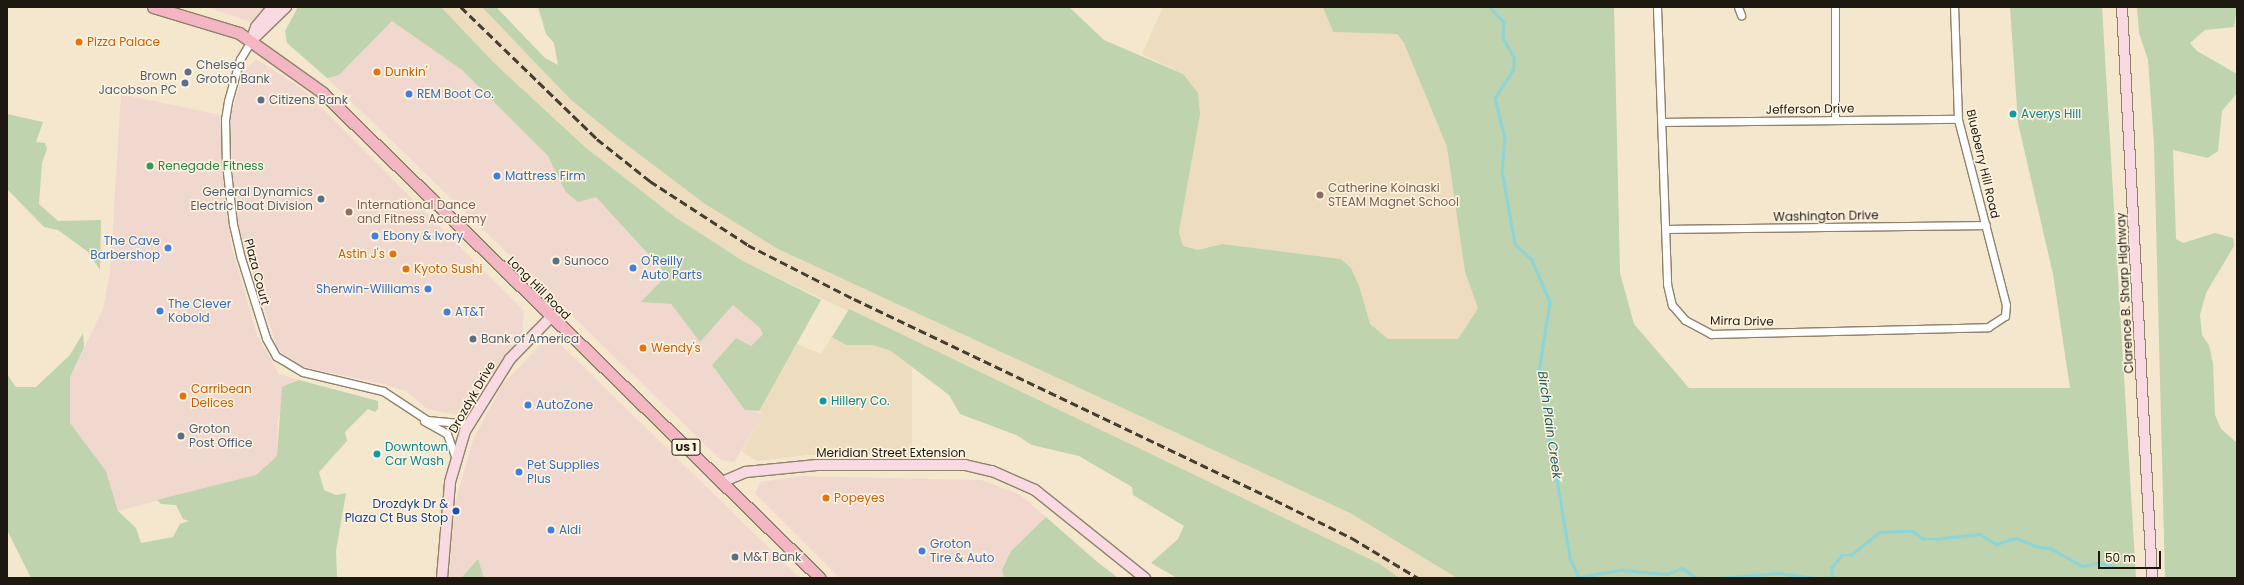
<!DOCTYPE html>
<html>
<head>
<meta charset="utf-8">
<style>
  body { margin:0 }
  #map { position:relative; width:2244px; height:585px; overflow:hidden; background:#f4e7ce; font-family:Poppins,sans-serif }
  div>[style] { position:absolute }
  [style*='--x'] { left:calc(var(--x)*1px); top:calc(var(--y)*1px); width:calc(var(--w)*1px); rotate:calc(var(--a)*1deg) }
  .commercial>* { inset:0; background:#f1d8cf }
  .built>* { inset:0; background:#eddcbd }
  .green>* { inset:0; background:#bed3ae }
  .stream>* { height:2.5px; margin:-1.25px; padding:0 1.25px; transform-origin:1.25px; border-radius:1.25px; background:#8dd5d8 }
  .roads { filter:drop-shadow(1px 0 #8e826b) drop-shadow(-1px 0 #8e826b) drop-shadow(0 1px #8e826b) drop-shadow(0 -1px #8e826b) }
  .street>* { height:7px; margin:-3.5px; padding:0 3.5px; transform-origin:3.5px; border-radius:3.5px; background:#fff }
  .secondary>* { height:10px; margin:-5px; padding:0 5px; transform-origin:5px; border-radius:5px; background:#fadae2 }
  .primary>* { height:11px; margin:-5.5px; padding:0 5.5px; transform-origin:5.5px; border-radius:5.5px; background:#f5b6c4 }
  .rail>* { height:2.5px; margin-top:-1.25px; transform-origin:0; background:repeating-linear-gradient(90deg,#433d32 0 8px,transparent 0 12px) }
  .dots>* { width:11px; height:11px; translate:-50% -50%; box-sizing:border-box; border:2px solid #fff4e0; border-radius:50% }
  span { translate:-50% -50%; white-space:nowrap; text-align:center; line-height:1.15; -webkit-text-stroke:3px #fff4e0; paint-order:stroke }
  .shield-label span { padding:1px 3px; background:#fff4e0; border:1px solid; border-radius:3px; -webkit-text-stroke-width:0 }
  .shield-label { font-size:11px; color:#1d1810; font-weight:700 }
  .food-label { font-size:12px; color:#c56008 }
  .left { translate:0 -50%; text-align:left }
  .right { translate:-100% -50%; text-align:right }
  .service-label { font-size:12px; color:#4e5e75 }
  .shop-label { font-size:12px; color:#366cbe }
  .street-label { font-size:12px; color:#1d1810 }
  .culture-label { font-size:12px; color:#0d838f }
  .leisure-label { font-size:12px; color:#27864d }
  .education-label { font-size:12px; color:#785e54 }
  .transit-label { font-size:12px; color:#164399 }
  .water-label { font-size:13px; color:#1f5b5e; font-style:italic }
  .frame { position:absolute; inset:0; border:8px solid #1d1810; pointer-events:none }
  .scale { position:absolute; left:2098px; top:551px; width:63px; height:18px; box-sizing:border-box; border:2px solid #1d1810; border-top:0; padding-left:5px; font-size:12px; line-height:14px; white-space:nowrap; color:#1d1810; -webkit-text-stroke:3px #fff4e0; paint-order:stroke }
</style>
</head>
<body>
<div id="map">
  <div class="commercial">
    <div style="clip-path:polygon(206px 7px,267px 7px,251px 22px)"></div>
    <div style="clip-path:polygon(392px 21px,462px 70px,548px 156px,565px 191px,596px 197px,667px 276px,642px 302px,671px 304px,700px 342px,733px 305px,760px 328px,763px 334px,751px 346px,736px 338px,712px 365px,745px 410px,764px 414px,734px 462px,721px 460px,327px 78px,339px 75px)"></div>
    <div style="clip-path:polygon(256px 59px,301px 88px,322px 108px,524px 311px,522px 335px,461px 416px,427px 409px,406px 391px,387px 385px,296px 365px,277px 348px,235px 217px,230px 118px,244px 71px)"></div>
    <div style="clip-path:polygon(121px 94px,220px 115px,231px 245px,257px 335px,279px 374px,299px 380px,292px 382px,278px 419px,277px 456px,256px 475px,118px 511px,106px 471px,70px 423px,67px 407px,70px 377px,103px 309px,110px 272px)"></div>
    <div style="clip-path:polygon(543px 342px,558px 342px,800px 578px,484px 578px,478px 560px,461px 578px,449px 578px,455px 503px,473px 440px,502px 385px)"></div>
    <div style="clip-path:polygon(801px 476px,981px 480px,1019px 494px,1046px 517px,1011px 551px,1002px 570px,1004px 578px,840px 578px,755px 494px,760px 482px)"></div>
  </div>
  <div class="built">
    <div style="clip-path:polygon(441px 7px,482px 7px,570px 99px,615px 136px,705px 204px,778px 249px,1350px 513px,1457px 578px,1399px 578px,1380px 564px,743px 261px,675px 217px,585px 147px,494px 64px)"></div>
    <div style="clip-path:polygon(1163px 7px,1323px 7px,1333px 32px,1397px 34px,1404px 43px,1447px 147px,1465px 272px,1478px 307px,1458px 339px,1388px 339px,1378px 334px,1370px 324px,1351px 268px,1341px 259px,1222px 244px,1198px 250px,1183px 246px,1179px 232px,1192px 159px,1183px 74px,1142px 54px)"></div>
    <div style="clip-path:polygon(832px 337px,846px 345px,873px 345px,891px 351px,912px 367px,912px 454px,807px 455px,757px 461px,742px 451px,764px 414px,759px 411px,797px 344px,821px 354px)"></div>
  </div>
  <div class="green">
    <div style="clip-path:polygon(298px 7px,441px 7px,495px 64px,585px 147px,675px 217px,743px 261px,821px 300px,759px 411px,745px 410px,712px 365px,736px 338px,751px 346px,763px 334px,760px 328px,733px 305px,700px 342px,671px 304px,641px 302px,667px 275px,596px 197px,578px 202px,565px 191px,548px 156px,462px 70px,392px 21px,339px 75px,327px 78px,287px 43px,285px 31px)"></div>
    <div style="clip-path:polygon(482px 7px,496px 7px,545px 58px,558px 65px,554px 43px,546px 34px,538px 7px,1069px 7px,1104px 40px,1183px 74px,1198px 93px,1200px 114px,1179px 232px,1183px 246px,1198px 250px,1222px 244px,1341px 259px,1351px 268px,1359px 286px,1370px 324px,1388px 339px,1458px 339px,1478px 308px,1465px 272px,1447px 147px,1404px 43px,1397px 34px,1333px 32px,1323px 7px,1614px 7px,1620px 273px,1634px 324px,1689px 388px,2070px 388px,2053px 274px,2018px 123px,2010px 7px,2102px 7px,2136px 578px,1457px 578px,1350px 513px,778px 249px,705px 204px,615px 136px,570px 99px)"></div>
    <div style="clip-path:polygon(2137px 7px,2237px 7px,2234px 27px,2205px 30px,2190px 43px,2197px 51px,2237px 74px,2237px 93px,2222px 111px,2218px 151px,2208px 158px,2173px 150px,2176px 239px,2183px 243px,2215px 233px,2233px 238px,2234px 246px,2206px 293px,2200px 315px,2202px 335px,2209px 345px,2213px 364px,2215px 415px,2221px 429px,2237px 443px,2237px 578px,2165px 578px,2154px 144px,2148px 60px,2139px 33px)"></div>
    <div style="clip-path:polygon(7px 114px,43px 122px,36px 142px,45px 143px,47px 149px,42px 163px,39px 204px,58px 221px,101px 220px,100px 270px,88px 252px,58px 230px,44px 227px,7px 189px)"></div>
    <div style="clip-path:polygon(849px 309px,1380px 564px,1399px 578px,1177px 578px,1151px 563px,1178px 539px,1184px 526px,1133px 495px,1132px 487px,1079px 456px,1032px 445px,1016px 435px,960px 414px,949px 395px,891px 351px,873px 345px,846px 345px,832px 337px)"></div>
    <div style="clip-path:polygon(83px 333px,84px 347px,70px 377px,70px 423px,106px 471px,118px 511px,136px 528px,141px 543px,173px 537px,180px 524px,189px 521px,183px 519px,176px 505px,161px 504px,157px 500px,256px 475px,277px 456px,282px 387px,299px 380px,378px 401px,378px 409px,375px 412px,368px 409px,345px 432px,347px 441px,319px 472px,324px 490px,336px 495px,346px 493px,336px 551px,337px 578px,31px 578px,7px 530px,7px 374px,16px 387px,36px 387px,70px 355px)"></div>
    <div style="clip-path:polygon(1046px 517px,1095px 560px,1118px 578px,1004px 578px,1002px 570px,1011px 551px)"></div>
    <div style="clip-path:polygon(478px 559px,484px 578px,461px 578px)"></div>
  </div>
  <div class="stream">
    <div style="--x:1490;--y:7;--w:21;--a:47"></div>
    <div style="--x:1504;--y:22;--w:16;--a:94"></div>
    <div style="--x:1503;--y:38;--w:22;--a:60"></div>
    <div style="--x:1514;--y:57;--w:12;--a:90"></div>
    <div style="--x:1514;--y:69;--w:35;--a:123"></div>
    <div style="--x:1495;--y:98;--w:41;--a:76"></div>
    <div style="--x:1505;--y:138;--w:32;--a:95"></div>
    <div style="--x:1502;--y:170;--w:75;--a:80"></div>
    <div style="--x:1515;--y:244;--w:23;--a:43"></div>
    <div style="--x:1532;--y:260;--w:46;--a:66.8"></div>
    <div style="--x:1550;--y:302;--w:71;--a:98.9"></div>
    <div style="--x:1539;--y:372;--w:189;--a:80.5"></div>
    <div style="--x:1570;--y:558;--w:21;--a:65"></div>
    <div style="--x:1579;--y:577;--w:43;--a:-9.5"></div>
    <div style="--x:1621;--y:570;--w:46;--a:5"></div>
    <div style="--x:1667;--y:574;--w:16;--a:-22"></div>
    <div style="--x:1682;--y:568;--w:18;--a:34"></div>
    <div style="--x:1720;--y:578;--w:59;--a:-4.8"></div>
    <div style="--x:1779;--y:573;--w:35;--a:8"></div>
    <div style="--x:1832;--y:578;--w:10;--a:-96"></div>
    <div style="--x:1831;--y:568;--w:17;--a:-50"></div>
    <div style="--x:1842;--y:555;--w:9;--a:0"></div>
    <div style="--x:1851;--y:555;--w:36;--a:-39"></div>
    <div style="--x:1879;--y:532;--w:33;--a:-2"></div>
    <div style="--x:1912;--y:531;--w:14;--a:34"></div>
    <div style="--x:1924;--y:539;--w:11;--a:0"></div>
    <div style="--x:1935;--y:539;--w:45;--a:-6.3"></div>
    <div style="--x:1980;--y:534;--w:19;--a:32"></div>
    <div style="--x:1996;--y:544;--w:21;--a:-17"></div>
    <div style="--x:2016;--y:538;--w:24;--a:22"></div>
    <div style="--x:2038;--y:547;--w:12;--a:5"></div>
    <div style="--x:2050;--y:548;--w:38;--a:29"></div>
    <div style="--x:2083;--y:566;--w:16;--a:-11"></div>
    <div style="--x:2099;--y:563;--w:16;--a:14"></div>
  </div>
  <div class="roads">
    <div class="street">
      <div style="--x:1657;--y:7;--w:277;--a:87.9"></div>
      <div style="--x:1667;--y:284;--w:22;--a:77"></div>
      <div style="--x:1672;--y:305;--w:20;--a:49"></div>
      <div style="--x:1685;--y:320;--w:30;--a:28"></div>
      <div style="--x:1711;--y:334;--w:277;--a:-1.4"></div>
      <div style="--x:1988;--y:327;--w:20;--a:-33"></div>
      <div style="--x:2005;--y:316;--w:11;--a:-85"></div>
      <div style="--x:2006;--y:305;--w:192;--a:-104.5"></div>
      <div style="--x:1958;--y:119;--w:112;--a:-92"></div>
      <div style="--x:1738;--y:7;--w:9;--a:69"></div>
      <div style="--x:251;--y:41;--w:21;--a:121"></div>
      <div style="--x:240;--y:59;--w:44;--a:105.9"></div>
      <div style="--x:228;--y:101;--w:18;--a:99"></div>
      <div style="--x:225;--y:119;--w:44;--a:88.7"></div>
      <div style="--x:226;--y:163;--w:61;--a:83.5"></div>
      <div style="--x:233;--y:224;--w:35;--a:77"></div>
      <div style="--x:241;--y:258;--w:84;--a:72.6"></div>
      <div style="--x:266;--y:338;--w:21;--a:61"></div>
      <div style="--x:276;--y:356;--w:31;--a:31"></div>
      <div style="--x:303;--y:372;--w:82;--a:13.4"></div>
      <div style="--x:383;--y:391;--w:53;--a:33.4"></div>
      <div style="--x:427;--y:420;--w:43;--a:5.3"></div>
      <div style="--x:1835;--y:119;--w:112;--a:-90"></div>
      <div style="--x:1662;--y:122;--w:296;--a:-0.6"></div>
      <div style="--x:1666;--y:229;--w:320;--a:-0.7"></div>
      <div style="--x:424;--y:421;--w:26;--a:29"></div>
      <div style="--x:447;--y:434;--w:23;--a:70"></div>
    </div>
    <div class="secondary">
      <div style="--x:2122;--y:7;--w:572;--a:86.99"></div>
      <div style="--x:251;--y:41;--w:49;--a:-44.2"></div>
      <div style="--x:251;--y:41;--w:15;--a:-70"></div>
      <div style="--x:256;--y:27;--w:26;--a:-50"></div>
      <div style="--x:722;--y:482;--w:26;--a:-23"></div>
      <div style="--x:746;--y:472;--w:71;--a:-5.6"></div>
      <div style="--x:817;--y:465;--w:148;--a:0"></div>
      <div style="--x:965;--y:465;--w:28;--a:13"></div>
      <div style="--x:992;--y:471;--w:47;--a:23.8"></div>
      <div style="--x:1035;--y:490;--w:141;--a:38.7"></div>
      <div style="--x:442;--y:578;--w:96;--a:-85.2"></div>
      <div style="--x:450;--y:482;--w:53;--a:-73.6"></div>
      <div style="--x:465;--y:431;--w:85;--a:-58"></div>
      <div style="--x:510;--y:359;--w:57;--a:-45.7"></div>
    </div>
    <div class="primary">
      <div style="--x:153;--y:7;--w:90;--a:16.8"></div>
      <div style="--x:239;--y:33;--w:103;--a:35.5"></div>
      <div style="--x:323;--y:93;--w:694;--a:44.3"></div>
    </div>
  </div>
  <div class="rail">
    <div style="--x:461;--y:7;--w:190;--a:44.1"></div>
    <div style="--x:597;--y:139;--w:68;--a:38.4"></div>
    <div style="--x:650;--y:181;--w:117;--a:33.1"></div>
    <div style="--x:748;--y:245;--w:119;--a:27"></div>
    <div style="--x:854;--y:299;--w:467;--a:25.5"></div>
    <div style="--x:1275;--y:500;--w:86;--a:26.3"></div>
    <div style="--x:1352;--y:538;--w:77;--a:31.2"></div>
  </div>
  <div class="dots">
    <div style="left:79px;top:42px;background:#e8710a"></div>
    <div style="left:188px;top:72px;background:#5c6f8a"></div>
    <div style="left:377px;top:72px;background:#e8710a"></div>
    <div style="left:185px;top:83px;background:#5c6f8a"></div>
    <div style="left:409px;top:94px;background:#3f7fe0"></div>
    <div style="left:261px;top:100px;background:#5c6f8a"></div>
    <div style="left:2013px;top:114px;background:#0f9aa8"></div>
    <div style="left:150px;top:166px;background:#2e9e5b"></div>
    <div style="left:497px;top:176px;background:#3f7fe0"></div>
    <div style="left:1320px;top:195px;background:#8d6e63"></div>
    <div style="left:321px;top:199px;background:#5c6f8a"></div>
    <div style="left:349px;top:212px;background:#8d6e63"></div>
    <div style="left:375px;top:236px;background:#3f7fe0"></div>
    <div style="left:168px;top:248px;background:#3f7fe0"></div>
    <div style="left:393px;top:254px;background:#e8710a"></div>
    <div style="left:556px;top:261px;background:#5c6f8a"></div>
    <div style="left:633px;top:268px;background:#3f7fe0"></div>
    <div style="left:406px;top:269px;background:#e8710a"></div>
    <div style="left:428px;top:289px;background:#3f7fe0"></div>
    <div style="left:160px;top:311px;background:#3f7fe0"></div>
    <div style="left:447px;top:312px;background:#3f7fe0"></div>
    <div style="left:473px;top:339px;background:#5c6f8a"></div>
    <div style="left:643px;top:348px;background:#e8710a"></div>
    <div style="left:183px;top:396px;background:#e8710a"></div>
    <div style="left:823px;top:401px;background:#0f9aa8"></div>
    <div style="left:528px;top:405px;background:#3f7fe0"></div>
    <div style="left:181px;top:436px;background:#5c6f8a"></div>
    <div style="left:377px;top:454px;background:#0f9aa8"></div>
    <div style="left:519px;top:472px;background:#3f7fe0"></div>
    <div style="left:826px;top:498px;background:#e8710a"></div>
    <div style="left:456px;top:511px;background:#1a4fb4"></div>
    <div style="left:551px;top:530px;background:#3f7fe0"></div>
    <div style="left:922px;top:551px;background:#3f7fe0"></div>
    <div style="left:735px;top:557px;background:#5c6f8a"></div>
  </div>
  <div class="shield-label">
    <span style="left:686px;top:447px">US 1</span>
  </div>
  <div class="food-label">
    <span class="left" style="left:87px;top:42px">Pizza Palace</span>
    <span class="left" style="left:385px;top:72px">Dunkin'</span>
    <span class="right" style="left:385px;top:254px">Astin J's</span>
    <span class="left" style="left:414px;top:269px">Kyoto Sushi</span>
    <span class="left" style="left:651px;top:348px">Wendy's</span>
    <span class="left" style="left:191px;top:396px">Carribean<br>Delices</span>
    <span class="left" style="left:834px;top:498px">Popeyes</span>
  </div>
  <div class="service-label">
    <span class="left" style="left:196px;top:72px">Chelsea<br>Groton Bank</span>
    <span class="right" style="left:177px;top:83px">Brown<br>Jacobson PC</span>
    <span class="left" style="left:269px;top:100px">Citizens Bank</span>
    <span class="right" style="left:313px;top:199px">General Dynamics<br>Electric Boat Division</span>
    <span class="left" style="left:564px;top:261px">Sunoco</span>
    <span class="left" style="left:481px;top:339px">Bank of America</span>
    <span class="left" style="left:189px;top:436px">Groton<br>Post Office</span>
    <span class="left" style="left:743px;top:557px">M&amp;T Bank</span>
  </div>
  <div class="shop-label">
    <span class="left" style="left:417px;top:94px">REM Boot Co.</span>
    <span class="left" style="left:505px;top:176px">Mattress Firm</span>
    <span class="left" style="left:383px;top:236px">Ebony &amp; Ivory</span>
    <span class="right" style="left:160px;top:248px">The Cave<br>Barbershop</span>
    <span class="left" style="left:641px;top:268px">O'Reilly<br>Auto Parts</span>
    <span class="right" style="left:420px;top:289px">Sherwin-Williams</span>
    <span class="left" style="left:168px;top:311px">The Clever<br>Kobold</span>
    <span class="left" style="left:455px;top:312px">AT&amp;T</span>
    <span class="left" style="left:536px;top:405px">AutoZone</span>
    <span class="left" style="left:527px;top:472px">Pet Supplies<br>Plus</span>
    <span class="left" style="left:559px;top:530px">Aldi</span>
    <span class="left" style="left:930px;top:551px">Groton<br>Tire &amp; Auto</span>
  </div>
  <div class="street-label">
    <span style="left:1810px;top:109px;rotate:-1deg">Jefferson Drive</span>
    <span style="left:1983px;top:164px;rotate:77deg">Blueberry Hill Road</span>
    <span style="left:1826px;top:216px;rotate:-1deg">Washington Drive</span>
    <span style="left:257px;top:272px;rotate:75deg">Plaza Court</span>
    <span style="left:539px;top:288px;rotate:45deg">Long Hill Road</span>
    <span style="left:2125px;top:293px;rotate:-93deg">Clarence B. Sharp Highway</span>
    <span style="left:1742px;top:321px;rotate:1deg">Mirra Drive</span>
    <span style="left:472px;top:397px;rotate:-60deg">Drozdyk Drive</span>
    <span style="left:891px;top:453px">Meridian Street Extension</span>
  </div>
  <div class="culture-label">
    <span class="left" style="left:2021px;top:114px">Averys Hill</span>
    <span class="left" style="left:831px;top:401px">Hillery Co.</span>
    <span class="left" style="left:385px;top:454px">Downtown<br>Car Wash</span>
  </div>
  <div class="leisure-label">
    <span class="left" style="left:158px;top:166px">Renegade Fitness</span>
  </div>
  <div class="education-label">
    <span class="left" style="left:1328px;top:195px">Catherine Kolnaski<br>STEAM Magnet School</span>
    <span class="left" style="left:357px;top:212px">International Dance<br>and Fitness Academy</span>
  </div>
  <div class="transit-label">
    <span class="right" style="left:448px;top:511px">Drozdyk Dr &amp;<br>Plaza Ct Bus Stop</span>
  </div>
  <div class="water-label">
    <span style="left:1549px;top:425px;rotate:82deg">Birch Plain Creek</span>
  </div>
  <div class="frame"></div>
  <div class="scale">50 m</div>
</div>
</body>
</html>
